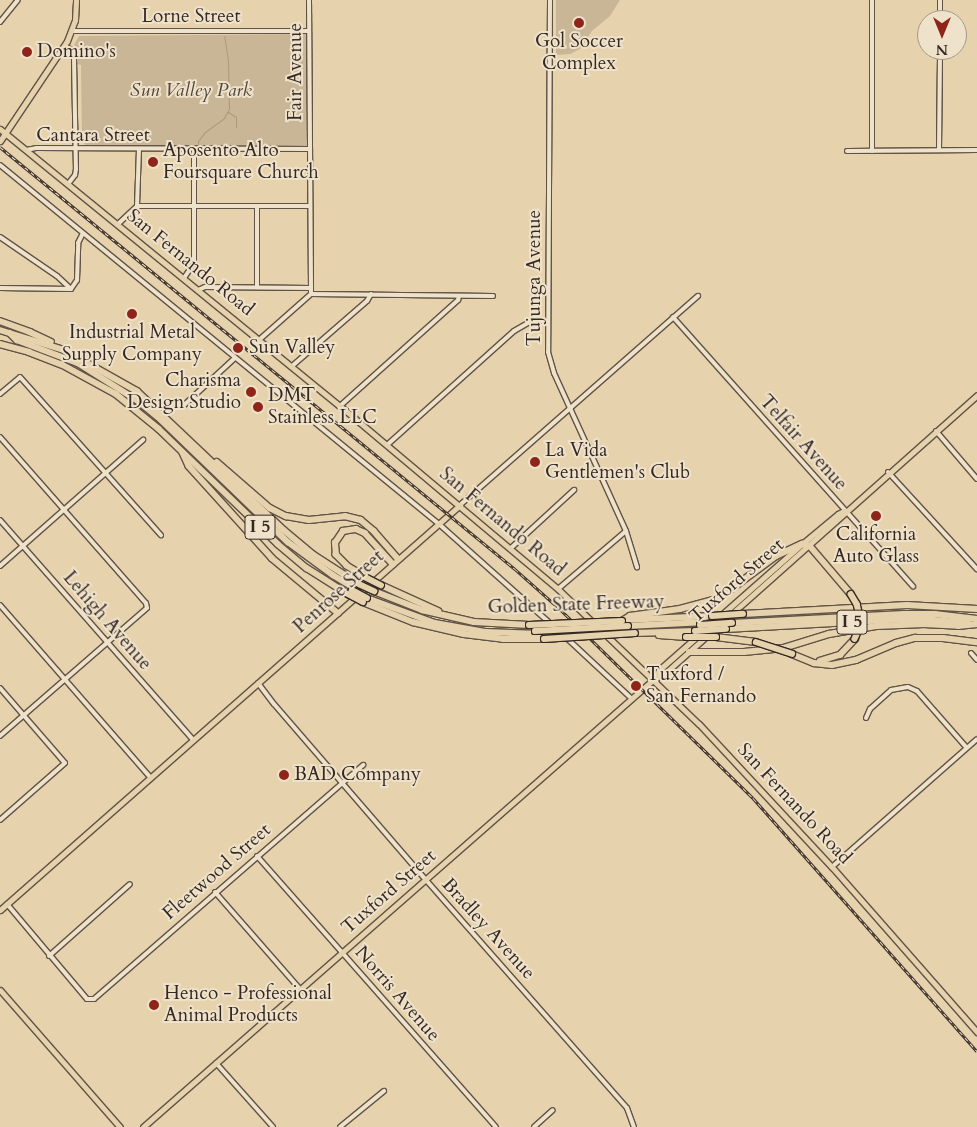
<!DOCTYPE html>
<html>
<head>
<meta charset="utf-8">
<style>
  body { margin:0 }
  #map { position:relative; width:977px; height:1127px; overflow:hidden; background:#e6d3ad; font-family:Cardo,serif }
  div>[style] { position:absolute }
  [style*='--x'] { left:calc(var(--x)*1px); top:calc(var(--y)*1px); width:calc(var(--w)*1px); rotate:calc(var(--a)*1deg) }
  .green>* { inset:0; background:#c8b696 }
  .stream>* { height:1px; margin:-0.5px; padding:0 0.5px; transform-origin:0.5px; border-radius:0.5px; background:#aa997e }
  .roads { filter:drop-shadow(1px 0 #615346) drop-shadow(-1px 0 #615346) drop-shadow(0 1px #615346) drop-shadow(0 -1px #615346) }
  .minor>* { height:4px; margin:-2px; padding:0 2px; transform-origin:2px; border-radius:2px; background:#efe2ca }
  .major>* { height:5px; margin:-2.5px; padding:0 2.5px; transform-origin:2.5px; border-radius:2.5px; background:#e6d3ad }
  .highway>* { height:5.5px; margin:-2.75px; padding:0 2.75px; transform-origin:2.75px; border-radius:2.75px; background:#e6d3ad }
  .rail>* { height:3px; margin-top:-1.5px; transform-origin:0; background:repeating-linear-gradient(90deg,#efe2ca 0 4px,#352823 0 8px); box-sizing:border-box; border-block:1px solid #352823 }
  .bridges { filter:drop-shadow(1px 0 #352823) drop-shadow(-1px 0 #352823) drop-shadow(0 1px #352823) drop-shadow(0 -1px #352823) }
  .highway-bridge>* { height:5.5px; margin:-2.75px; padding:0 2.75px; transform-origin:2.75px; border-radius:2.75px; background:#e6d3ad }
  .dots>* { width:14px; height:14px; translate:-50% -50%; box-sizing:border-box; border:2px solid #efe2ca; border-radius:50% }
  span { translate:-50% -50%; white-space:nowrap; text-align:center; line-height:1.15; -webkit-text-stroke:4px #efe2ca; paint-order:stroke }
  .shield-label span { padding:1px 4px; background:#efe2ca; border:1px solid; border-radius:4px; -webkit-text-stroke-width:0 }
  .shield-label { font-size:18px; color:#352823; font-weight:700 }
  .street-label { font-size:19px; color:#352823 }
  .poi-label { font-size:19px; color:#352823 }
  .left { translate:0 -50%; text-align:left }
  .right { translate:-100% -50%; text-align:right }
  .park-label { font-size:19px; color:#52443a; font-style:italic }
  .north { position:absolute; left:917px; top:10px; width:50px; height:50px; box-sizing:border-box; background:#efe2ca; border:1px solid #a59887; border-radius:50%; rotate:180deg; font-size:14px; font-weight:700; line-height:20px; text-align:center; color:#352823 }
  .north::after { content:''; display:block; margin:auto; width:18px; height:22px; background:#8f2418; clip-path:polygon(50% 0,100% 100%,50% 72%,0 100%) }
</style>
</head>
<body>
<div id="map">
  <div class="green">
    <div style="clip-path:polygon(556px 0,620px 0,610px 16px,592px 31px,580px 49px,570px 54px,556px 55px)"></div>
    <div style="clip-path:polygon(307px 34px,307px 147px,86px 146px,82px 141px,81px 69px,81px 65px,77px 64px,78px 53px,74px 45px,79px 36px)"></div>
  </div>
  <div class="stream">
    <div style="--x:228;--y:112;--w:9;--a:32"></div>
    <div style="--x:236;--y:117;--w:10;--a:90"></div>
    <div style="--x:198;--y:146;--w:5;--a:-90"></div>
    <div style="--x:198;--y:141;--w:11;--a:-52"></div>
    <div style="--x:205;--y:132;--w:24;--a:-36"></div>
    <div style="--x:224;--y:118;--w:10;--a:-61"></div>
    <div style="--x:229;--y:109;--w:49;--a:-91.2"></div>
    <div style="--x:228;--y:60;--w:24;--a:-99"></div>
  </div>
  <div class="roads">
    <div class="minor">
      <div style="--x:309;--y:0;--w:294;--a:89.6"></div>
      <div style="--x:550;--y:0;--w:352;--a:90.3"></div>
      <div style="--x:548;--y:352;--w:22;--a:74"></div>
      <div style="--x:554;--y:373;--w:174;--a:65.5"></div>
      <div style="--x:626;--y:531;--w:38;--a:73"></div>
      <div style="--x:940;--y:20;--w:20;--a:-90"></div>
      <div style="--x:0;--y:22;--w:28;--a:-51"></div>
      <div style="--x:73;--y:31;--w:236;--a:0"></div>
      <div style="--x:65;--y:46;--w:6;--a:31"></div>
      <div style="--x:70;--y:49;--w:10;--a:66"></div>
      <div style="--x:74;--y:58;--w:111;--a:89"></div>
      <div style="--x:76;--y:169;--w:6;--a:99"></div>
      <div style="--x:75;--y:175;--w:11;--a:128"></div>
      <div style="--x:26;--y:150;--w:10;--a:-11"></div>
      <div style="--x:36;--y:148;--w:274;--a:0.2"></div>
      <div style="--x:939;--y:150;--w:100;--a:-89.4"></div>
      <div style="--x:847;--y:151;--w:130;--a:-0.4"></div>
      <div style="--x:872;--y:151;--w:151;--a:-90"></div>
      <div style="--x:0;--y:165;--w:567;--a:39.28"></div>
      <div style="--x:439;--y:524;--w:150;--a:41.8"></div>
      <div style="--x:137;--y:206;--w:173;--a:0"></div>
      <div style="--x:118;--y:224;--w:26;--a:-43"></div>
      <div style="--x:137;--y:206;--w:56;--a:-88"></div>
      <div style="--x:0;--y:237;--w:69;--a:34.4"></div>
      <div style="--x:57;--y:276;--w:19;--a:43"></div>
      <div style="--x:184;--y:278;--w:18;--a:-56"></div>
      <div style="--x:194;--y:263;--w:113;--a:-90"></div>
      <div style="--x:257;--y:287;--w:81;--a:-90"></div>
      <div style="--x:0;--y:288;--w:71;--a:0.8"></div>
      <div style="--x:71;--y:289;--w:11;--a:-56"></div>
      <div style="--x:77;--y:280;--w:37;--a:-88"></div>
      <div style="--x:78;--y:243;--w:11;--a:-63"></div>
      <div style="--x:198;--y:290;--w:8;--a:-23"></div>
      <div style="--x:205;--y:287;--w:106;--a:0.5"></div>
      <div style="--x:311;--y:294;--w:182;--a:0.6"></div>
      <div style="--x:673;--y:317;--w:361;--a:48.3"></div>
      <div style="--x:259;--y:340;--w:69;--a:-41.5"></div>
      <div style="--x:291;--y:367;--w:101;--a:-41"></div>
      <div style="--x:367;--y:301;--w:8;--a:-60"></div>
      <div style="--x:0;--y:394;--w:26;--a:-40"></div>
      <div style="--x:20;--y:377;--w:212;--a:48.3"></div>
      <div style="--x:340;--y:406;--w:159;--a:-41.9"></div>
      <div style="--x:458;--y:300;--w:4;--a:-76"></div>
      <div style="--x:182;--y:407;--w:72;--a:-42.8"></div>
      <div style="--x:936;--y:431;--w:63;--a:49.5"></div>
      <div style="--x:0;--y:437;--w:221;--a:48.7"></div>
      <div style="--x:146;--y:603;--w:5;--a:79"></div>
      <div style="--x:147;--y:608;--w:195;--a:139"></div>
      <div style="--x:387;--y:445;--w:171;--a:-41.9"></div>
      <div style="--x:514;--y:331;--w:20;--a:-30"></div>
      <div style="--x:531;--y:321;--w:16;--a:0"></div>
      <div style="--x:888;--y:472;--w:132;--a:47.5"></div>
      <div style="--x:460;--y:505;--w:317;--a:-41.3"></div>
      <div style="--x:0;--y:520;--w:293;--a:48.7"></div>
      <div style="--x:511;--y:548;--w:86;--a:-42.6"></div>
      <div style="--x:0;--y:566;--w:191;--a:-41.4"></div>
      <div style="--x:558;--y:589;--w:89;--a:-40.5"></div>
      <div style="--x:0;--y:605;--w:228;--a:48.9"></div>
      <div style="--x:558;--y:630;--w:101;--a:43"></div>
      <div style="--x:971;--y:653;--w:9;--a:49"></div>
      <div style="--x:258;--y:683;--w:26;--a:53"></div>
      <div style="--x:274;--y:704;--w:233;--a:49.2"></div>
      <div style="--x:426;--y:880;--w:304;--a:48.6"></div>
      <div style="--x:627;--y:1108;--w:20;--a:70"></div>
      <div style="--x:0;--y:688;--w:99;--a:49.1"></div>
      <div style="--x:65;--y:763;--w:86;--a:138.8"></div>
      <div style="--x:866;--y:718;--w:10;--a:-66"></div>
      <div style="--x:870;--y:709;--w:28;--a:-42"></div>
      <div style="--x:891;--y:690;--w:17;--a:-10"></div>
      <div style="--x:908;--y:687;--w:10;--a:24"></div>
      <div style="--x:917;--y:691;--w:74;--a:48.8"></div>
      <div style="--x:257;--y:856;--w:361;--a:48.6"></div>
      <div style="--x:832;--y:867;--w:193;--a:-41.4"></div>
      <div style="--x:215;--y:892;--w:129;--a:48.8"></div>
      <div style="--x:7;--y:904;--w:124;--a:49.9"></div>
      <div style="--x:87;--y:999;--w:7;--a:0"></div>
      <div style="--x:94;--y:999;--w:357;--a:-41"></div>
      <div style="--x:49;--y:956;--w:108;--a:-41.6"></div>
      <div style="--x:216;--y:1063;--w:86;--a:48.3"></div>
      <div style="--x:340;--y:1127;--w:57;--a:-39.3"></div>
      <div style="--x:534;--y:1127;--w:25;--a:-42"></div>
    </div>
    <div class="major">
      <div style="--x:0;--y:129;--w:439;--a:39.2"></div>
      <div style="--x:340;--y:406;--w:285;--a:40"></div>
      <div style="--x:558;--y:589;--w:195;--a:43.8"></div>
      <div style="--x:699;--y:724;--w:195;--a:47.1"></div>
      <div style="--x:832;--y:867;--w:220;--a:48.7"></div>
      <div style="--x:0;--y:141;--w:120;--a:-56.2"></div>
      <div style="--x:67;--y:41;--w:22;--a:-69"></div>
      <div style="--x:75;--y:20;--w:20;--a:-87"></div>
      <div style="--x:655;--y:678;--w:9;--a:-63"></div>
      <div style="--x:659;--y:670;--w:191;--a:-41.4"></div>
      <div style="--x:802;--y:544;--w:47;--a:-39.8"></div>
      <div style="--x:838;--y:514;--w:7;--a:-27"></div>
      <div style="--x:0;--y:910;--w:613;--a:-41.36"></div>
      <div style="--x:0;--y:990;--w:182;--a:48.8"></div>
      <div style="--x:143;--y:1127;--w:680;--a:-41.24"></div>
      <div style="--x:654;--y:679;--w:11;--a:-27"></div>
      <div style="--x:664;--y:674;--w:419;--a:-41.7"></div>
    </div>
    <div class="highway">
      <div style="--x:0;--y:321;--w:32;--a:20"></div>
      <div style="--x:30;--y:332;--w:23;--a:25"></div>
      <div style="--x:0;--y:330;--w:67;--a:17.4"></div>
      <div style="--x:64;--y:350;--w:84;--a:29.3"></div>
      <div style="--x:137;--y:391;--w:202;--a:43.4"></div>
      <div style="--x:284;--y:530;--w:39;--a:40"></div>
      <div style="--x:314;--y:555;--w:54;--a:32.8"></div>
      <div style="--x:10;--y:333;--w:10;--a:45"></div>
      <div style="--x:17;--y:340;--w:65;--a:20.7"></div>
      <div style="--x:78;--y:363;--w:70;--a:32.1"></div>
      <div style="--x:137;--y:400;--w:26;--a:39"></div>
      <div style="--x:157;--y:416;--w:182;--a:43.9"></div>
      <div style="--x:288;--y:542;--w:56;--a:36.3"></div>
      <div style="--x:333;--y:575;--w:26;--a:31"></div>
      <div style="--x:0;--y:344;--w:30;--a:15"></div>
      <div style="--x:29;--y:352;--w:34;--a:21"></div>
      <div style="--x:61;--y:364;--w:63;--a:28.6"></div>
      <div style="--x:116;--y:394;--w:55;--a:39.1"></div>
      <div style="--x:159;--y:429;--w:165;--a:44"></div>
      <div style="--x:278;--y:544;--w:38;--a:40"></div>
      <div style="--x:307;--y:568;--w:49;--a:32.4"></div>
      <div style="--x:183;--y:453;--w:14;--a:65"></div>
      <div style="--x:189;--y:466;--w:124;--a:47.9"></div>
      <div style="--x:272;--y:558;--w:86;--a:39.8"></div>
      <div style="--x:217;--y:462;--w:70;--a:41"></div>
      <div style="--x:270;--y:508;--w:18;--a:27"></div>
      <div style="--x:286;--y:516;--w:23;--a:10"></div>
      <div style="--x:309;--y:520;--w:36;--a:-6"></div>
      <div style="--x:345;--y:516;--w:16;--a:14"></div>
      <div style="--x:361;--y:520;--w:17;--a:40"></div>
      <div style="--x:374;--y:531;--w:37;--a:49"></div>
      <div style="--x:365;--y:577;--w:21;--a:-149"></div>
      <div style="--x:347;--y:566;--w:16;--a:-135"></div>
      <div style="--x:336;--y:555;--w:12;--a:-95"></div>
      <div style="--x:335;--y:543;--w:14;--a:-56"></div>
      <div style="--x:343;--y:531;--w:13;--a:-9"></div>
      <div style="--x:356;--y:529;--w:10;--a:24"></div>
      <div style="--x:365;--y:533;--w:42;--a:47.9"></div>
      <div style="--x:381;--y:585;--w:63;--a:24.5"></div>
      <div style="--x:374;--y:591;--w:52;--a:21.6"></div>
      <div style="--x:422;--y:610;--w:53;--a:13"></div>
      <div style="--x:474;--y:622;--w:55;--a:3.1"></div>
      <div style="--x:367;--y:598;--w:72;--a:20.2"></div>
      <div style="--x:435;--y:623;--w:52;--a:10"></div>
      <div style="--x:486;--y:632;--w:53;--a:2.2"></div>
      <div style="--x:363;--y:602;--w:54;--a:21.8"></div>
      <div style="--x:413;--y:622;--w:52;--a:13.2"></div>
      <div style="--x:464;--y:634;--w:39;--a:7"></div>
      <div style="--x:503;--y:639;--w:41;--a:0"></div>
      <div style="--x:743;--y:614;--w:164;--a:-3.1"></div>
      <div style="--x:907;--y:605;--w:70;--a:3.3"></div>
      <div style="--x:624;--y:620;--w:88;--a:-2.6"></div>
      <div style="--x:622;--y:621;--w:9;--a:-32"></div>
      <div style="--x:630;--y:616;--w:50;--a:-8"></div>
      <div style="--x:680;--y:609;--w:39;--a:-15"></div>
      <div style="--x:718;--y:599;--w:72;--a:-36.6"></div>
      <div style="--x:776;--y:556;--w:29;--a:-25"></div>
      <div style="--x:802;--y:544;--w:8;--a:14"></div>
      <div style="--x:810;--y:546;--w:63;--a:49.5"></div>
      <div style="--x:732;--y:623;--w:172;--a:-3"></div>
      <div style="--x:904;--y:614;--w:31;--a:0"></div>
      <div style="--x:935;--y:614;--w:42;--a:6.8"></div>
      <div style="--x:628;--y:626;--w:77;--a:-3"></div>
      <div style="--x:726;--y:629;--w:161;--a:-3.2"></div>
      <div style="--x:887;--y:620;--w:36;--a:-2"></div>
      <div style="--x:923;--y:619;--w:45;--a:5.1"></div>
      <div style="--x:635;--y:633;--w:60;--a:-1.9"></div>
      <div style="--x:659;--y:635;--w:27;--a:4"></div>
      <div style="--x:716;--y:637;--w:40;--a:7.1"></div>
      <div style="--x:689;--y:652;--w:55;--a:0"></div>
      <div style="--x:744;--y:652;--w:40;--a:-5.7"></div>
      <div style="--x:784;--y:648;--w:47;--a:-17.3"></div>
      <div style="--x:829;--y:634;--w:49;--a:-9.5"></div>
      <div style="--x:877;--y:626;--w:47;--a:-2.4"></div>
      <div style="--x:924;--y:624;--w:34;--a:3"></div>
      <div style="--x:958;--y:626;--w:19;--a:-6"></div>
      <div style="--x:792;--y:654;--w:24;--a:22"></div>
      <div style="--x:814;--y:663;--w:18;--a:6"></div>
      <div style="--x:832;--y:665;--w:25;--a:-12"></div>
      <div style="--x:856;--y:660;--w:43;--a:-23"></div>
      <div style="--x:896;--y:643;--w:20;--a:-15"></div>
      <div style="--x:915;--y:638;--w:28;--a:0"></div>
      <div style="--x:943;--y:638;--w:34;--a:7"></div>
      <div style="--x:820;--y:661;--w:21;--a:-17"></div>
      <div style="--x:840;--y:655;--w:22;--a:-47"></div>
    </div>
  </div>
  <div class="rail">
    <div style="--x:0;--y:147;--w:666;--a:39.33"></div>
    <div style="--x:515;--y:569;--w:60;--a:41.6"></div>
    <div style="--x:560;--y:609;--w:270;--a:44.4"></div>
    <div style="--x:753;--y:798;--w:338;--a:48.5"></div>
  </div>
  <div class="bridges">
    <div class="highway-bridge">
      <div style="--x:365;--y:577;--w:18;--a:27"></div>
      <div style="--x:359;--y:584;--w:17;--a:25"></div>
      <div style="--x:352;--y:590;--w:17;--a:28"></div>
      <div style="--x:348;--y:594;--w:17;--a:28"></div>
      <div style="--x:851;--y:594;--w:12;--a:59"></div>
      <div style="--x:857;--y:604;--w:12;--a:76"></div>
      <div style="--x:860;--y:616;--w:12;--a:90"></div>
      <div style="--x:860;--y:628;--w:12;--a:114"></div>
      <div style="--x:712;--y:616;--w:31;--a:-4"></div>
      <div style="--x:529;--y:625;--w:93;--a:-2.5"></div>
      <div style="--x:700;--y:625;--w:32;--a:-4"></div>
      <div style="--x:535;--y:631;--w:93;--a:-3.1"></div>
      <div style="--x:695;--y:631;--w:31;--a:-4"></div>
      <div style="--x:686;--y:637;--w:30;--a:0"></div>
      <div style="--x:544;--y:639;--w:91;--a:-3.8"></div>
      <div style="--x:756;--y:642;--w:38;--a:18"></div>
    </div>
  </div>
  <div class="dots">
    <div style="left:579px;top:23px;background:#8f2418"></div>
    <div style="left:27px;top:52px;background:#8f2418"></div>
    <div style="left:153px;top:162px;background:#8f2418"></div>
    <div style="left:132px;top:314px;background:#8f2418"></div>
    <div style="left:238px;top:348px;background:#8f2418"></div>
    <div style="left:251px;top:392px;background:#8f2418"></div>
    <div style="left:258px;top:407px;background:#8f2418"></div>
    <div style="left:535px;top:462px;background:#8f2418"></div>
    <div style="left:876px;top:516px;background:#8f2418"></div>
    <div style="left:636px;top:686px;background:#8f2418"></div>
    <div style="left:284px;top:775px;background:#8f2418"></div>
    <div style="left:154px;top:1005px;background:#8f2418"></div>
  </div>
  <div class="shield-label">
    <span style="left:260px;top:527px">I 5</span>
    <span style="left:852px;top:622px">I 5</span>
  </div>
  <div class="street-label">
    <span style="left:191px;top:17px">Lorne Street</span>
    <span style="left:296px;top:72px;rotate:-90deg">Fair Avenue</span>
    <span style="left:93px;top:136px">Cantara Street</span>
    <span style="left:190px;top:263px;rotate:39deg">San Fernando Road</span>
    <span style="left:535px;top:278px;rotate:-90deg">Tujunga Avenue</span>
    <span style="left:803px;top:443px;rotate:48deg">Telfair Avenue</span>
    <span style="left:502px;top:522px;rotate:40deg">San Fernando Road</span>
    <span style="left:737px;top:581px;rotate:-41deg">Tuxford Street</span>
    <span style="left:339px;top:592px;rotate:-42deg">Penrose Street</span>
    <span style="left:576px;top:605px;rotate:-2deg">Golden State Freeway</span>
    <span style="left:107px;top:621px;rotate:49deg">Lehigh Avenue</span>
    <span style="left:794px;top:804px;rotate:47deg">San Fernando Road</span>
    <span style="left:217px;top:872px;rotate:-41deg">Fleetwood Street</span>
    <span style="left:389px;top:892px;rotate:-41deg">Tuxford Street</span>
    <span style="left:488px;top:929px;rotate:48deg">Bradley Avenue</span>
    <span style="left:397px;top:994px;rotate:49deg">Norris Avenue</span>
  </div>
  <div class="poi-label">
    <span style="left:579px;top:53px">Gol Soccer<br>Complex</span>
    <span class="left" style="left:37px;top:52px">Domino's</span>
    <span class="left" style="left:163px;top:162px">Aposento Alto<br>Foursquare Church</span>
    <span style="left:132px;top:344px">Industrial Metal<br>Supply Company</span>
    <span class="left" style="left:249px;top:348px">Sun Valley</span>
    <span class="right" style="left:241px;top:392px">Charisma<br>Design Studio</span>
    <span class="left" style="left:268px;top:407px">DMT<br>Stainless LLC</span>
    <span class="left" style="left:545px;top:462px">La Vida<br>Gentlemen's Club</span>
    <span style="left:876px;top:546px">California<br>Auto Glass</span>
    <span class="left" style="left:646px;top:686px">Tuxford /<br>San Fernando</span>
    <span class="left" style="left:294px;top:775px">BAD Company</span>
    <span class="left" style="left:164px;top:1005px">Henco - Professional<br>Animal Products</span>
  </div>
  <div class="park-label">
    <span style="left:191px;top:91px">Sun Valley Park</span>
  </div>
  <div class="north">N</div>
</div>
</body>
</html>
